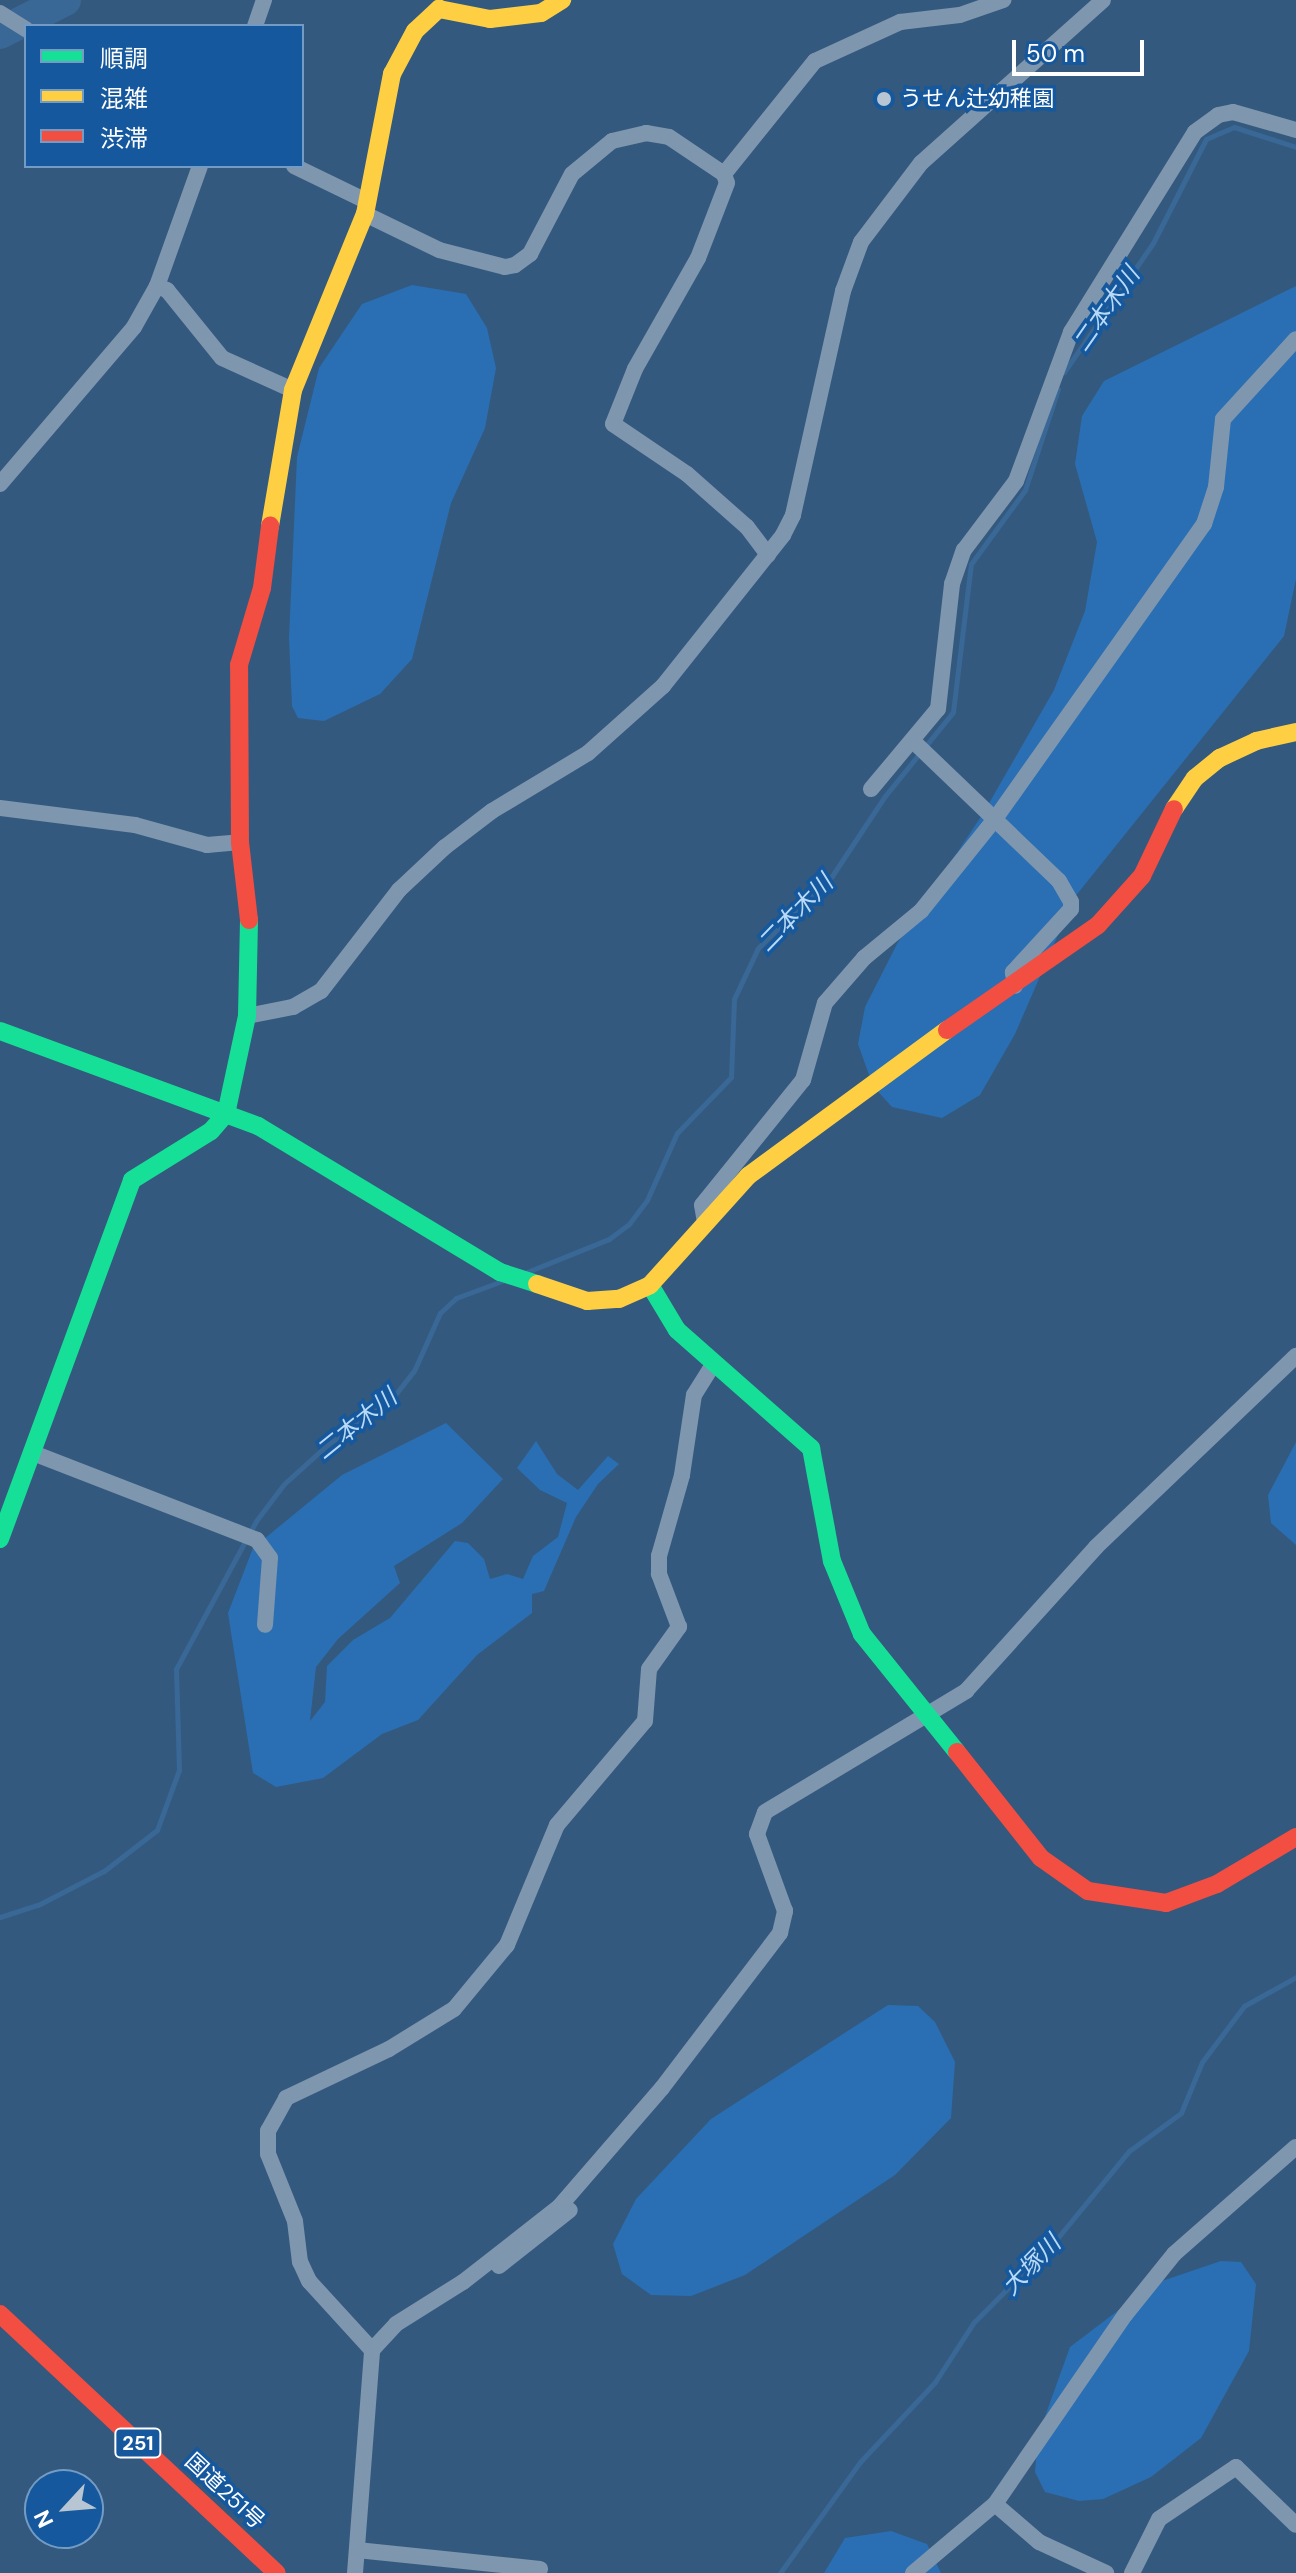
<!DOCTYPE html>
<html>
<head>
<meta charset="utf-8">
<style>
  body { margin:0 }
  #map { position:relative; width:1296px; height:2573px; overflow:hidden; background:#34597e; font-family:"DM Sans","Noto Sans JP",sans-serif }
  div>[style] { position:absolute }
  [style*='--x'] { left:calc(var(--x)*1px); top:calc(var(--y)*1px); width:calc(var(--w)*1px); rotate:calc(var(--a)*1deg) }
  .green>* { inset:0; background:#2a6fb3 }
  .stream>* { height:5px; margin:-2.5px; padding:0 2.5px; transform-origin:2.5px; border-radius:2.5px; background:#396897 }
  .river>* { height:32px; margin:-16px; padding:0 16px; transform-origin:16px; border-radius:16px; background:#396897 }
  .street>* { height:16px; margin:-8px; padding:0 8px; transform-origin:8px; border-radius:8px; background:#7f96af }
  .fast>* { height:18px; margin:-9px; padding:0 9px; transform-origin:9px; border-radius:9px; background:#16e098 }
  .slow>* { height:18px; margin:-9px; padding:0 9px; transform-origin:9px; border-radius:9px; background:#ffcf43 }
  .jam>* { height:18px; margin:-9px; padding:0 9px; transform-origin:9px; border-radius:9px; background:#f24e42 }
  .dots>* { width:22px; height:22px; translate:-50% -50%; box-sizing:border-box; border:4px solid #15589d; border-radius:50% }
  span { translate:-50% -50%; white-space:nowrap; text-align:center; line-height:1.15; -webkit-text-stroke:7px #15589d; paint-order:stroke }
  .shield-label span { padding:2px 6px; background:#15589d; border:2px solid; border-radius:6px; -webkit-text-stroke-width:0 }
  .shield-label { font-size:20px; color:#fff; font-weight:700 }
  .poi-label { font-size:22px; color:#fff }
  .left { translate:0 -50%; text-align:left }
  .street-label { font-size:22px; color:#fff }
  .water-label { font-size:24px; color:#b8daf9; font-style:italic }
  .legend { position:absolute; left:24px; top:24px; width:280px; height:144px; box-sizing:border-box; background:#15589d; border:2px solid #739bc4; margin:0; padding:10px 14px; list-style:none; font-size:24px; color:#fff }
  .legend li { display:flex; align-items:center; gap:16px; height:40px }
  .legend b { width:40px; border:2px solid #739bc4 }
  .north { position:absolute; left:24px; top:2469px; width:80px; height:80px; box-sizing:border-box; background:#15589d; border:2px solid #739bc4; border-radius:50%; rotate:244deg; font-size:22px; font-weight:700; line-height:32px; text-align:center; color:#fff }
  .north::after { content:''; display:block; margin:auto; width:28px; height:36px; background:#b8c5d2; clip-path:polygon(50% 0,100% 100%,50% 72%,0 100%) }
  .scale { position:absolute; left:1012px; top:40px; width:132px; height:36px; box-sizing:border-box; border:4px solid #fff; border-top:0; padding-left:10px; font-size:24px; line-height:28px; white-space:nowrap; color:#fff; -webkit-text-stroke:6px #15589d; paint-order:stroke }
</style>
</head>
<body>
<div id="map">
  <div class="green">
    <div style="clip-path:polygon(412px 285px,466px 294px,487px 328px,496px 368px,485px 428px,451px 503px,412px 659px,380px 694px,324px 721px,298px 718px,292px 706px,289px 638px,297px 457px,319px 368px,362px 304px)"></div>
    <div style="clip-path:polygon(1296px 286px,1296px 579px,1284px 636px,1074px 898px,1015px 1034px,980px 1095px,942px 1118px,892px 1107px,873px 1086px,858px 1044px,865px 1007px,898px 942px,984px 812px,1054px 690px,1085px 611px,1097px 542px,1075px 464px,1082px 416px,1104px 381px)"></div>
    <div style="clip-path:polygon(446px 1423px,503px 1479px,462px 1523px,394px 1566px,400px 1583px,338px 1639px,316px 1667px,310px 1721px,325px 1702px,327px 1666px,353px 1640px,390px 1618px,455px 1541px,468px 1543px,484px 1559px,490px 1579px,507px 1574px,523px 1579px,533px 1556px,558px 1537px,567px 1503px,540px 1490px,517px 1468px,536px 1441px,557px 1474px,578px 1490px,608px 1456px,619px 1464px,598px 1484px,576px 1517px,544px 1591px,532px 1594px,532px 1613px,477px 1655px,418px 1720px,382px 1734px,323px 1778px,276px 1787px,253px 1773px,228px 1613px,253px 1548px,342px 1475px)"></div>
    <div style="clip-path:polygon(1296px 1442px,1296px 1545px,1271px 1523px,1268px 1495px)"></div>
    <div style="clip-path:polygon(888px 2005px,918px 2006px,935px 2022px,955px 2062px,951px 2118px,895px 2175px,745px 2275px,691px 2296px,651px 2295px,622px 2274px,613px 2244px,636px 2199px,711px 2119px)"></div>
    <div style="clip-path:polygon(1221px 2261px,1241px 2262px,1256px 2284px,1249px 2351px,1201px 2438px,1151px 2477px,1103px 2499px,1079px 2501px,1045px 2492px,1035px 2472px,1038px 2436px,1070px 2347px,1153px 2284px)"></div>
    <div style="clip-path:polygon(891px 2531px,927px 2544px,941px 2573px,824px 2573px,845px 2538px)"></div>
  </div>
  <div class="stream">
    <div style="--x:1064;--y:372;--w:157;--a:-55.4"></div>
    <div style="--x:1153;--y:243;--w:117;--a:-63"></div>
    <div style="--x:1206;--y:139;--w:30;--a:-23"></div>
    <div style="--x:1234;--y:127;--w:65;--a:17.9"></div>
    <div style="--x:527;--y:1272;--w:88;--a:-21.9"></div>
    <div style="--x:609;--y:1239;--w:25;--a:-37"></div>
    <div style="--x:629;--y:1224;--w:30;--a:-53"></div>
    <div style="--x:647;--y:1200;--w:73;--a:-65.9"></div>
    <div style="--x:677;--y:1133;--w:78;--a:-46"></div>
    <div style="--x:731;--y:1077;--w:78;--a:-87.8"></div>
    <div style="--x:734;--y:999;--w:56;--a:-64.8"></div>
    <div style="--x:758;--y:948;--w:103;--a:-44.2"></div>
    <div style="--x:832;--y:876;--w:96;--a:-56.5"></div>
    <div style="--x:885;--y:796;--w:108;--a:-51"></div>
    <div style="--x:953;--y:712;--w:149;--a:-83.1"></div>
    <div style="--x:971;--y:564;--w:92;--a:-53.9"></div>
    <div style="--x:1025;--y:490;--w:106;--a:-71.9"></div>
    <div style="--x:0;--y:1917;--w:40;--a:-18"></div>
    <div style="--x:38;--y:1905;--w:74;--a:-27.3"></div>
    <div style="--x:104;--y:1871;--w:67;--a:-37.7"></div>
    <div style="--x:157;--y:1830;--w:64;--a:-69.9"></div>
    <div style="--x:179;--y:1770;--w:101;--a:-91.7"></div>
    <div style="--x:176;--y:1669;--w:168;--a:-61.6"></div>
    <div style="--x:256;--y:1521;--w:46;--a:-52.9"></div>
    <div style="--x:284;--y:1484;--w:58;--a:-42.2"></div>
    <div style="--x:327;--y:1445;--w:78;--a:-35.1"></div>
    <div style="--x:391;--y:1400;--w:37;--a:-52"></div>
    <div style="--x:414;--y:1371;--w:64;--a:-65.9"></div>
    <div style="--x:440;--y:1313;--w:22;--a:-43"></div>
    <div style="--x:456;--y:1298;--w:49;--a:-20.3"></div>
    <div style="--x:780;--y:2573;--w:137;--a:-54.2"></div>
    <div style="--x:860;--y:2462;--w:110;--a:-46.8"></div>
    <div style="--x:935;--y:2382;--w:72;--a:-57"></div>
    <div style="--x:974;--y:2322;--w:115;--a:-45"></div>
    <div style="--x:1055;--y:2241;--w:117;--a:-50.6"></div>
    <div style="--x:1129;--y:2151;--w:64;--a:-36.2"></div>
    <div style="--x:1181;--y:2113;--w:55;--a:-67.6"></div>
    <div style="--x:1202;--y:2062;--w:70;--a:-53.1"></div>
    <div style="--x:1244;--y:2006;--w:60;--a:-29.1"></div>
  </div>
  <div class="river">
    <div style="--x:0;--y:33;--w:73;--a:-26.9"></div>
  </div>
  <div class="street">
    <div style="--x:0;--y:13;--w:31;--a:32"></div>
    <div style="--x:255;--y:26;--w:28;--a:-71"></div>
    <div style="--x:294;--y:166;--w:78;--a:25.9"></div>
    <div style="--x:724;--y:174;--w:9;--a:72"></div>
    <div style="--x:727;--y:183;--w:80;--a:111.1"></div>
    <div style="--x:698;--y:258;--w:128;--a:119.6"></div>
    <div style="--x:635;--y:369;--w:59;--a:111.8"></div>
    <div style="--x:613;--y:424;--w:89;--a:34"></div>
    <div style="--x:687;--y:474;--w:80;--a:41.5"></div>
    <div style="--x:747;--y:527;--w:35;--a:53"></div>
    <div style="--x:365;--y:214;--w:82;--a:25.9"></div>
    <div style="--x:439;--y:250;--w:68;--a:14.4"></div>
    <div style="--x:505;--y:267;--w:10;--a:-11"></div>
    <div style="--x:515;--y:265;--w:19;--a:-36"></div>
    <div style="--x:530;--y:254;--w:90;--a:-62.3"></div>
    <div style="--x:572;--y:174;--w:52;--a:-39.5"></div>
    <div style="--x:612;--y:141;--w:35;--a:-13"></div>
    <div style="--x:646;--y:133;--w:23;--a:10"></div>
    <div style="--x:669;--y:137;--w:66;--a:33.9"></div>
    <div style="--x:724;--y:174;--w:145;--a:-51.2"></div>
    <div style="--x:815;--y:61;--w:94;--a:-24.6"></div>
    <div style="--x:900;--y:22;--w:60;--a:-6.7"></div>
    <div style="--x:960;--y:15;--w:46;--a:-19.2"></div>
    <div style="--x:157;--y:286;--w:11;--a:22"></div>
    <div style="--x:167;--y:290;--w:87;--a:51"></div>
    <div style="--x:222;--y:358;--w:78;--a:24.3"></div>
    <div style="--x:0;--y:484;--w:206;--a:-49.5"></div>
    <div style="--x:134;--y:327;--w:47;--a:-60.7"></div>
    <div style="--x:157;--y:286;--w:127;--a:-70.3"></div>
    <div style="--x:913;--y:741;--w:202;--a:43.8"></div>
    <div style="--x:1059;--y:881;--w:24;--a:60"></div>
    <div style="--x:1071;--y:902;--w:7;--a:90"></div>
    <div style="--x:1071;--y:909;--w:86;--a:132.6"></div>
    <div style="--x:1013;--y:972;--w:14;--a:82"></div>
    <div style="--x:871;--y:789;--w:104;--a:-50.1"></div>
    <div style="--x:938;--y:709;--w:126;--a:-83.6"></div>
    <div style="--x:952;--y:584;--w:36;--a:-71"></div>
    <div style="--x:964;--y:550;--w:86;--a:-53"></div>
    <div style="--x:1016;--y:481;--w:159;--a:-69.7"></div>
    <div style="--x:1071;--y:332;--w:235;--a:-58.2"></div>
    <div style="--x:1195;--y:132;--w:29;--a:-36"></div>
    <div style="--x:1218;--y:115;--w:15;--a:-11"></div>
    <div style="--x:1233;--y:112;--w:66;--a:15.9"></div>
    <div style="--x:0;--y:808;--w:136;--a:7.2"></div>
    <div style="--x:135;--y:825;--w:75;--a:15.5"></div>
    <div style="--x:207;--y:845;--w:33;--a:-5"></div>
    <div style="--x:247;--y:1016;--w:47;--a:-11.1"></div>
    <div style="--x:293;--y:1007;--w:32;--a:-30"></div>
    <div style="--x:321;--y:991;--w:128;--a:-52.3"></div>
    <div style="--x:399;--y:890;--w:63;--a:-43.1"></div>
    <div style="--x:445;--y:847;--w:59;--a:-37.5"></div>
    <div style="--x:492;--y:811;--w:112;--a:-31.1"></div>
    <div style="--x:588;--y:753;--w:101;--a:-41.8"></div>
    <div style="--x:663;--y:686;--w:193;--a:-51.5"></div>
    <div style="--x:783;--y:535;--w:22;--a:-63"></div>
    <div style="--x:793;--y:515;--w:230;--a:-77.4"></div>
    <div style="--x:843;--y:291;--w:52;--a:-69.8"></div>
    <div style="--x:861;--y:242;--w:99;--a:-52.8"></div>
    <div style="--x:921;--y:163;--w:244;--a:-41.8"></div>
    <div style="--x:705;--y:1222;--w:17;--a:-100"></div>
    <div style="--x:702;--y:1205;--w:161;--a:-51.1"></div>
    <div style="--x:803;--y:1080;--w:80;--a:-74.1"></div>
    <div style="--x:825;--y:1003;--w:60;--a:-49.1"></div>
    <div style="--x:864;--y:958;--w:74;--a:-39.5"></div>
    <div style="--x:921;--y:911;--w:118;--a:-51.2"></div>
    <div style="--x:995;--y:819;--w:362;--a:-54.7"></div>
    <div style="--x:1204;--y:524;--w:39;--a:-72"></div>
    <div style="--x:1216;--y:487;--w:68;--a:-84.1"></div>
    <div style="--x:1223;--y:419;--w:108;--a:-47.6"></div>
    <div style="--x:33;--y:1453;--w:240;--a:21.2"></div>
    <div style="--x:257;--y:1540;--w:22;--a:54"></div>
    <div style="--x:270;--y:1558;--w:67;--a:94.3"></div>
    <div style="--x:499;--y:2266;--w:90;--a:-38.3"></div>
    <div style="--x:372;--y:2350;--w:93;--a:-132.4"></div>
    <div style="--x:309;--y:2281;--w:21;--a:-115"></div>
    <div style="--x:300;--y:2262;--w:41;--a:-97"></div>
    <div style="--x:295;--y:2221;--w:72;--a:-111.9"></div>
    <div style="--x:268;--y:2154;--w:23;--a:-90"></div>
    <div style="--x:268;--y:2131;--w:38;--a:-61"></div>
    <div style="--x:286;--y:2098;--w:114;--a:-25.4"></div>
    <div style="--x:389;--y:2049;--w:76;--a:-31.6"></div>
    <div style="--x:454;--y:2009;--w:83;--a:-50.4"></div>
    <div style="--x:507;--y:1945;--w:130;--a:-67.4"></div>
    <div style="--x:557;--y:1825;--w:136;--a:-49.8"></div>
    <div style="--x:645;--y:1721;--w:52;--a:-85.6"></div>
    <div style="--x:649;--y:1669;--w:52;--a:-54.5"></div>
    <div style="--x:679;--y:1627;--w:57;--a:-110.7"></div>
    <div style="--x:659;--y:1574;--w:18;--a:-90"></div>
    <div style="--x:659;--y:1556;--w:84;--a:-74.1"></div>
    <div style="--x:682;--y:1475;--w:81;--a:-81.5"></div>
    <div style="--x:694;--y:1395;--w:36;--a:-58"></div>
    <div style="--x:995;--y:2504;--w:58;--a:40.8"></div>
    <div style="--x:1039;--y:2542;--w:74;--a:24.8"></div>
    <div style="--x:357;--y:2550;--w:184;--a:5.9"></div>
    <div style="--x:355;--y:2573;--w:224;--a:-85.6"></div>
    <div style="--x:372;--y:2350;--w:35;--a:-47"></div>
    <div style="--x:396;--y:2324;--w:79;--a:-32.1"></div>
    <div style="--x:463;--y:2282;--w:122;--a:-38"></div>
    <div style="--x:559;--y:2207;--w:157;--a:-49.1"></div>
    <div style="--x:662;--y:2088;--w:195;--a:-52.7"></div>
    <div style="--x:780;--y:1933;--w:23;--a:-77"></div>
    <div style="--x:785;--y:1911;--w:82;--a:-110"></div>
    <div style="--x:757;--y:1834;--w:23;--a:-70"></div>
    <div style="--x:765;--y:1812;--w:235;--a:-31"></div>
    <div style="--x:966;--y:1691;--w:194;--a:-47.9"></div>
    <div style="--x:1096;--y:1547;--w:277;--a:-43.7"></div>
    <div style="--x:913;--y:2573;--w:107;--a:-40.1"></div>
    <div style="--x:995;--y:2504;--w:229;--a:-55.5"></div>
    <div style="--x:1125;--y:2315;--w:78;--a:-51.2"></div>
    <div style="--x:1174;--y:2254;--w:162;--a:-41.3"></div>
    <div style="--x:1132;--y:2573;--w:60;--a:-63.4"></div>
    <div style="--x:1159;--y:2519;--w:93;--a:-34"></div>
    <div style="--x:1236;--y:2467;--w:83;--a:44"></div>
  </div>
  <div class="fast">
    <div style="--x:0;--y:1031;--w:275;--a:20.2"></div>
    <div style="--x:258;--y:1126;--w:283;--a:31.1"></div>
    <div style="--x:500;--y:1272;--w:39;--a:18"></div>
    <div style="--x:650;--y:1285;--w:52;--a:59"></div>
    <div style="--x:677;--y:1330;--w:179;--a:41.4"></div>
    <div style="--x:811;--y:1448;--w:115;--a:79.5"></div>
    <div style="--x:832;--y:1561;--w:79;--a:67.7"></div>
    <div style="--x:862;--y:1634;--w:151;--a:51.2"></div>
    <div style="--x:0;--y:1539;--w:382;--a:-69.8"></div>
    <div style="--x:132;--y:1180;--w:93;--a:-31.8"></div>
    <div style="--x:211;--y:1131;--w:23;--a:-49"></div>
    <div style="--x:226;--y:1114;--w:100;--a:-77.9"></div>
    <div style="--x:247;--y:1016;--w:96;--a:-88.8"></div>
  </div>
  <div class="slow">
    <div style="--x:270;--y:526;--w:138;--a:-80.4"></div>
    <div style="--x:293;--y:390;--w:190;--a:-67.8"></div>
    <div style="--x:365;--y:214;--w:143;--a:-79.1"></div>
    <div style="--x:392;--y:74;--w:49;--a:-61.9"></div>
    <div style="--x:415;--y:31;--w:33;--a:-43"></div>
    <div style="--x:439;--y:9;--w:52;--a:11.1"></div>
    <div style="--x:490;--y:19;--w:51;--a:-6.7"></div>
    <div style="--x:541;--y:13;--w:25;--a:-32"></div>
    <div style="--x:1174;--y:809;--w:37;--a:-56"></div>
    <div style="--x:1195;--y:778;--w:32;--a:-39"></div>
    <div style="--x:1220;--y:758;--w:40;--a:-25"></div>
    <div style="--x:1256;--y:741;--w:41;--a:-12.7"></div>
    <div style="--x:537;--y:1284;--w:53;--a:18.8"></div>
    <div style="--x:587;--y:1301;--w:32;--a:-4"></div>
    <div style="--x:619;--y:1299;--w:34;--a:-24"></div>
    <div style="--x:650;--y:1285;--w:147;--a:-48"></div>
    <div style="--x:748;--y:1176;--w:247;--a:-36.3"></div>
  </div>
  <div class="jam">
    <div style="--x:249;--y:920;--w:79;--a:-96.6"></div>
    <div style="--x:240;--y:842;--w:177;--a:-90.3"></div>
    <div style="--x:239;--y:665;--w:80;--a:-73.4"></div>
    <div style="--x:262;--y:588;--w:63;--a:-82.6"></div>
    <div style="--x:947;--y:1030;--w:184;--a:-34.8"></div>
    <div style="--x:1098;--y:925;--w:66;--a:-48.1"></div>
    <div style="--x:1142;--y:876;--w:74;--a:-64.5"></div>
    <div style="--x:957;--y:1752;--w:135;--a:51.6"></div>
    <div style="--x:1041;--y:1858;--w:57;--a:35.1"></div>
    <div style="--x:1088;--y:1891;--w:79;--a:8.7"></div>
    <div style="--x:1166;--y:1903;--w:54;--a:-20.4"></div>
    <div style="--x:1217;--y:1884;--w:92;--a:-30.7"></div>
    <div style="--x:0;--y:2314;--w:379;--a:43.1"></div>
  </div>
  <div class="dots">
    <div style="left:884px;top:99px;background:#b8c5d2"></div>
  </div>
  <div class="shield-label">
    <span style="left:138px;top:2443px">251</span>
  </div>
  <div class="poi-label">
    <span class="left" style="left:900px;top:99px">うせん辻幼稚園</span>
  </div>
  <div class="street-label">
    <span style="left:225px;top:2491px;rotate:43deg">国道251号</span>
  </div>
  <div class="water-label">
    <span style="left:1106px;top:309px;rotate:-55deg">二本木川</span>
    <span style="left:795px;top:913px;rotate:-46deg">二本木川</span>
    <span style="left:356px;top:1424px;rotate:-39deg">二本木川</span>
    <span style="left:1031px;top:2265px;rotate:-46deg">大塚川</span>
  </div>
  <ul class="legend">
  <li><b style="height:10px;background:#16e098"></b>順調</li>
  <li><b style="height:10px;background:#ffcf43"></b>混雑</li>
  <li><b style="height:10px;background:#f24e42"></b>渋滞</li>
  </ul>
  <div class="north">N</div>
  <div class="scale">50 m</div>
</div>
</body>
</html>
